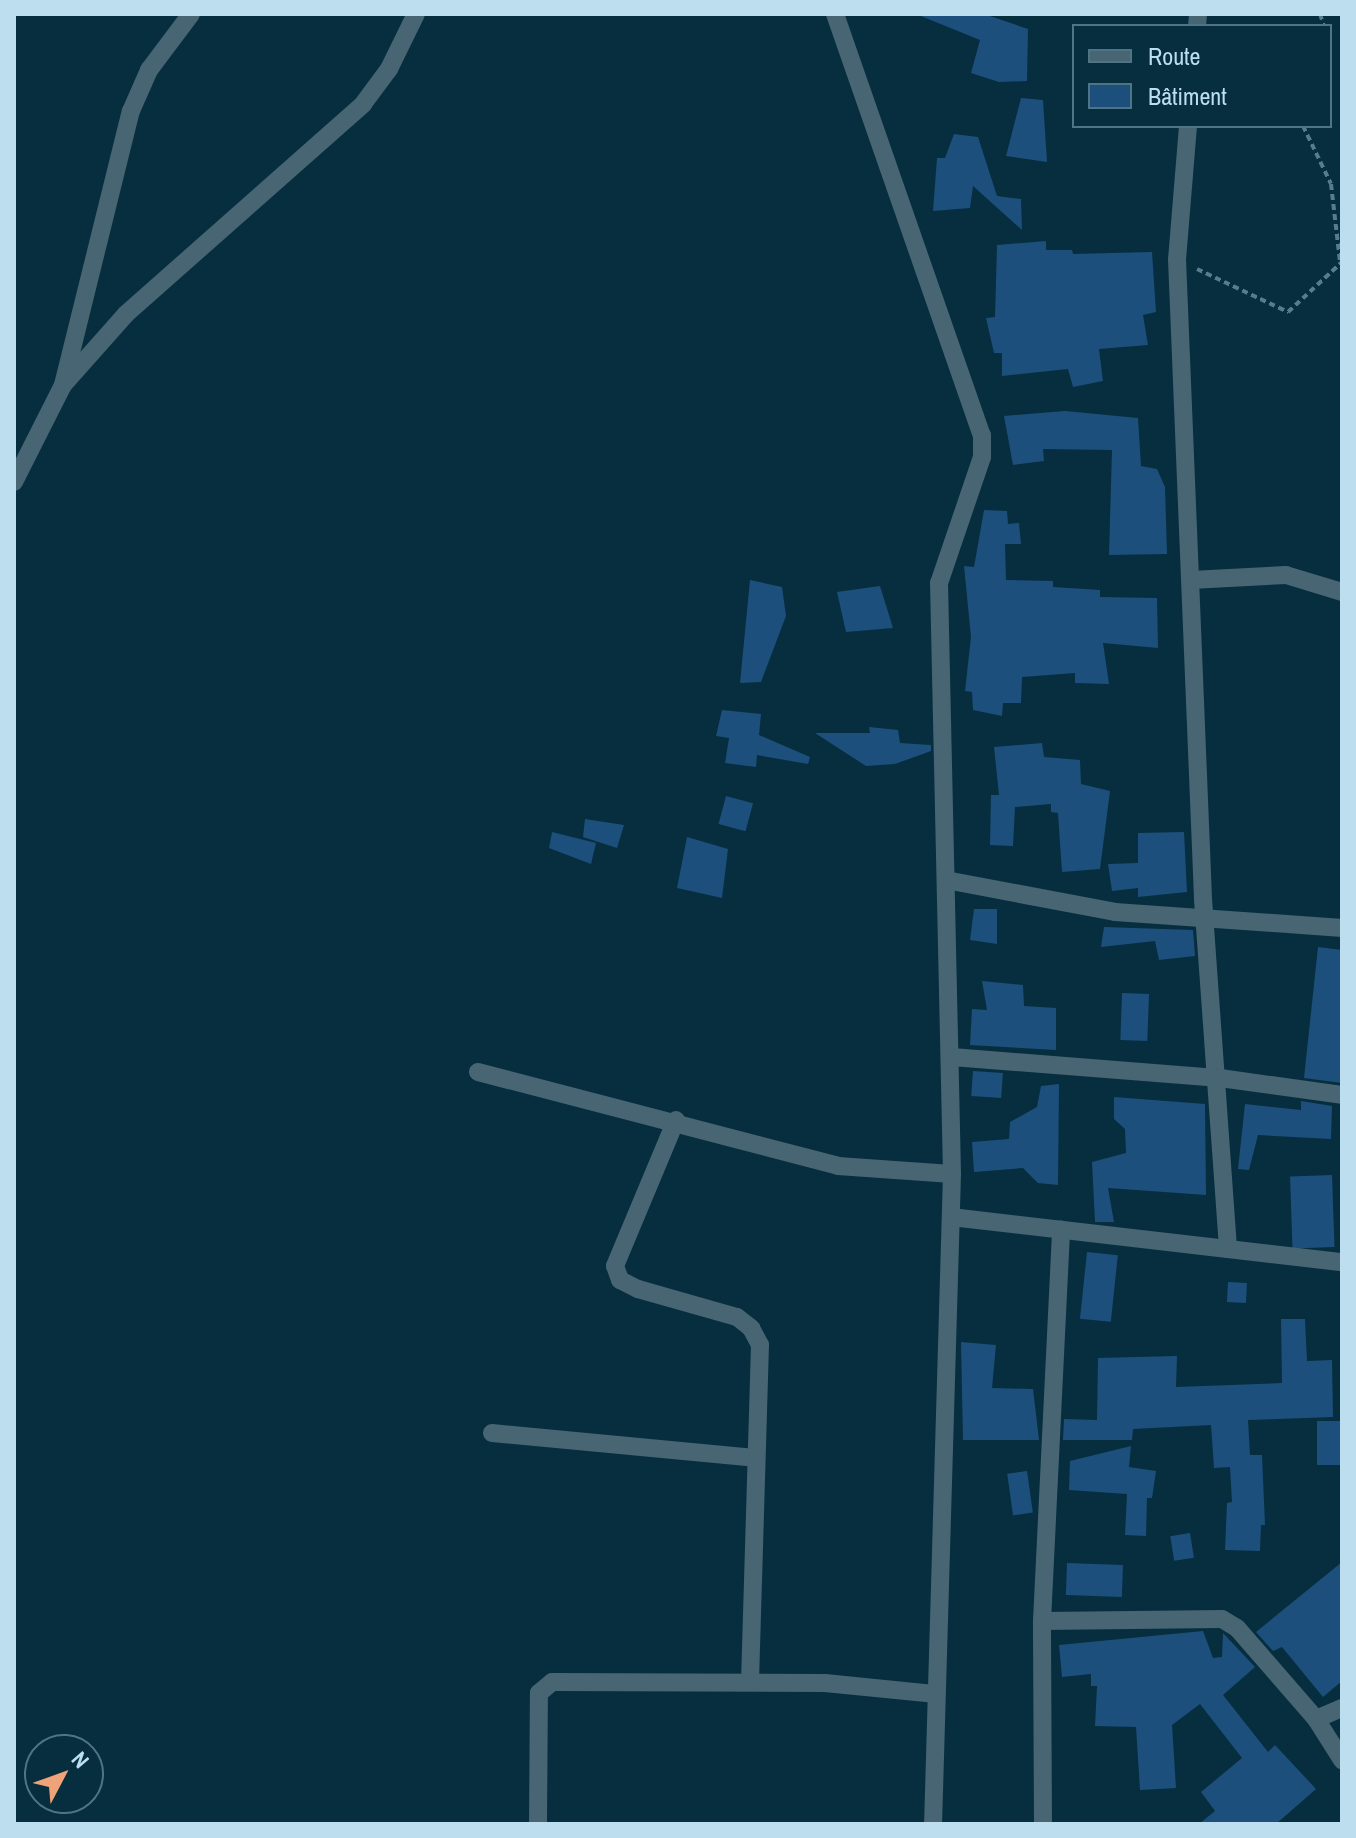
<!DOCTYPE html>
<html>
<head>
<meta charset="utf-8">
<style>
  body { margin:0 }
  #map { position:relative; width:1356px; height:1838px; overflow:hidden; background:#062e3e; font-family:"Archivo Narrow",sans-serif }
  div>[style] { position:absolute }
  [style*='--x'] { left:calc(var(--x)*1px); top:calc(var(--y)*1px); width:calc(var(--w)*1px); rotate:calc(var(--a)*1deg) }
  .building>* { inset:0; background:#1c4f7c; transform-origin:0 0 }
  .path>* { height:4px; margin-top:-2px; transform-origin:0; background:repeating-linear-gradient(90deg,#577c8d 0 6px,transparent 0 10px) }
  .minor>* { height:18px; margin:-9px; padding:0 9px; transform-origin:9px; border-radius:9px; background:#476573 }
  span { translate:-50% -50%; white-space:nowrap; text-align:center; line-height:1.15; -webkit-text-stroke:8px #062e3e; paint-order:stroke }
  .frame { position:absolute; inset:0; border:16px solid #bcdeef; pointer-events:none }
  .legend { position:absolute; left:1072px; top:24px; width:260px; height:104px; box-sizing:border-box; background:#062e3e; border:2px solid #4f7485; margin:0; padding:10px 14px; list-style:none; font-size:24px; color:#bcdeef }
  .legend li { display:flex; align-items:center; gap:16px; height:40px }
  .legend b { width:40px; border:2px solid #4f7485 }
  .north { position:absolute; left:24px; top:1734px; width:80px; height:80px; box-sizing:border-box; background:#062e3e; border:2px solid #4f7485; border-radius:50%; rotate:49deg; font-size:22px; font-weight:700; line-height:32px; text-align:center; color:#bcdeef }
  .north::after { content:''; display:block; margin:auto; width:28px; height:36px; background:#f0a279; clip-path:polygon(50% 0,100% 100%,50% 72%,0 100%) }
</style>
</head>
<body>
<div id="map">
  <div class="building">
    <div style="clip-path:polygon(916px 14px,984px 14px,1028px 29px,1027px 81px,999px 82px,971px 73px,980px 40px)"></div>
    <div style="clip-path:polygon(1021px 98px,1043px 100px,1047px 162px,1006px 156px)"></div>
    <div style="clip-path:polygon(954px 134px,978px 137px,997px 196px,1021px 199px,1022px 230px,973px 186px,970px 208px,933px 211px,937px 158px,945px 158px)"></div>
    <div style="clip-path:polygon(1046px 241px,1046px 250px,1072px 250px,1073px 254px,1152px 252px,1156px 312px,1143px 315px,1148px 345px,1099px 349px,1103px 381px,1073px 387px,1068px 369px,1002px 376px,1002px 353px,994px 353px,986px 318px,995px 317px,997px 245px)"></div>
    <div style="clip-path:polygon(1065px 411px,1138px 418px,1141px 466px,1157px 469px,1165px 487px,1167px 554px,1109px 555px,1112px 450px,1043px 449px,1044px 461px,1013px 465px,1004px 416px)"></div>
    <div style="clip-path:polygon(984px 510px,1007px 511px,1008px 524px,1019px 523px,1021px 544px,1005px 544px,1006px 580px,1053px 581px,1053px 587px,1100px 590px,1100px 597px,1157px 598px,1158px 648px,1103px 643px,1109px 684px,1075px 683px,1075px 673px,1022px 677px,1021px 703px,1003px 703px,1002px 716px,973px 710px,972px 692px,965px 691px,971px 637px,964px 566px,974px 567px)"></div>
    <div style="clip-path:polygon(750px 580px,782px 587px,786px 616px,761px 682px,740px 683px)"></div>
    <div style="clip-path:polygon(880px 586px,893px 628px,846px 632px,837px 592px)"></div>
    <div style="clip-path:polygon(722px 710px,761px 714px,759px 735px,810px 757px,808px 764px,757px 755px,756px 767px,725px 763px,729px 738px,716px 736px)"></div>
    <div style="clip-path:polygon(869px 727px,898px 730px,900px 743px,931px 745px,931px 751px,895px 764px,866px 766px,815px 733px,870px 733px)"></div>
    <div style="clip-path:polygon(1042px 743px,1044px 757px,1080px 760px,1081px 784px,1110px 791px,1100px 869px,1062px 872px,1058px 813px,1051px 812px,1051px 804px,1015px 807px,1013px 846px,990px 845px,991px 795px,999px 795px,994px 747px)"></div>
    <div style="left:726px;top:796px;width:28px;height:29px;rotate:15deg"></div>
    <div style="clip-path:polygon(585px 819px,624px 825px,617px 848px,583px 837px)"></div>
    <div style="clip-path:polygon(552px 832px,596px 843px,591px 864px,549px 848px)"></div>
    <div style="clip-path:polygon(1184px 832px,1187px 892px,1138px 897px,1138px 888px,1112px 891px,1108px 864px,1138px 863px,1138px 833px)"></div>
    <div style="clip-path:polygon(687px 837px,728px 849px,722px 898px,677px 888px)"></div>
    <div style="clip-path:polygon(974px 909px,997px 909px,997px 944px,970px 940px)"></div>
    <div style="clip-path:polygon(1104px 927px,1193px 930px,1195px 956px,1159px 960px,1155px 941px,1101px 947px)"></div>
    <div style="clip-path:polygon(1318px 947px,1342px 950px,1342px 1083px,1304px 1078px)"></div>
    <div style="clip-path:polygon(982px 981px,1023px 985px,1024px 1006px,1056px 1008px,1056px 1050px,970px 1045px,972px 1009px,987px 1010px)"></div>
    <div style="left:1122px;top:993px;width:27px;height:47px;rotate:2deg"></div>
    <div style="left:973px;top:1071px;width:30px;height:25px;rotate:4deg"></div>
    <div style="clip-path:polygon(1059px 1084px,1058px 1185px,1038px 1183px,1023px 1168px,974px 1172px,972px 1142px,1009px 1139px,1010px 1122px,1037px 1107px,1041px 1086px)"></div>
    <div style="clip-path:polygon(1114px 1097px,1205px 1104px,1206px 1195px,1108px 1188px,1114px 1222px,1095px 1222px,1092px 1162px,1126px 1153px,1125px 1129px,1114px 1119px)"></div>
    <div style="clip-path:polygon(1301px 1101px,1332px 1106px,1331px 1139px,1258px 1135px,1249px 1170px,1238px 1169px,1245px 1104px,1301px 1110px)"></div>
    <div style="left:1332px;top:1175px;width:72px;height:42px;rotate:88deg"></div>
    <div style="left:1087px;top:1252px;width:31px;height:67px;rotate:6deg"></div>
    <div style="left:1228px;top:1282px;width:19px;height:20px;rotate:3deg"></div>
    <div style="clip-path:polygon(1281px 1319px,1305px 1319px,1307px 1361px,1332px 1360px,1333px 1417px,1248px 1420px,1250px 1455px,1262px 1455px,1265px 1525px,1261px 1525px,1260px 1551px,1225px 1550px,1227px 1503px,1232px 1502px,1230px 1467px,1214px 1468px,1211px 1425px,1133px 1429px,1132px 1440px,1063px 1440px,1064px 1419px,1097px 1420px,1098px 1358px,1177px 1356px,1176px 1387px,1282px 1383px)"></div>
    <div style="clip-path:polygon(961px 1342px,996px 1345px,992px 1388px,1033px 1389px,1039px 1440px,963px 1440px)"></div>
    <div style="left:1342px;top:1421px;width:44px;height:25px;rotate:90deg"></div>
    <div style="clip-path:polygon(1131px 1446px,1129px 1467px,1156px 1471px,1152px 1498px,1147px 1498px,1146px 1536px,1125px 1535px,1127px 1494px,1069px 1490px,1070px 1461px)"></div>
    <div style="left:1027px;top:1471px;width:42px;height:20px;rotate:82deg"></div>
    <div style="left:1190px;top:1533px;width:25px;height:20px;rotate:81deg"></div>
    <div style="clip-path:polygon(1342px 1562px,1342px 1681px,1323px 1697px,1282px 1647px,1273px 1651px,1256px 1632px)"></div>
    <div style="left:1067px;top:1563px;width:56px;height:32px;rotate:2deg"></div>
    <div style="clip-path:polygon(1203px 1631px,1213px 1658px,1222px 1657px,1223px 1633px,1255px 1667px,1223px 1695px,1268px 1752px,1275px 1745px,1316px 1789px,1276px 1824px,1199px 1824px,1215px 1811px,1201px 1792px,1242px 1758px,1200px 1704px,1172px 1725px,1176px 1788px,1140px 1790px,1136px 1727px,1095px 1726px,1097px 1686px,1091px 1686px,1091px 1674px,1062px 1677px,1059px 1645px)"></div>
  </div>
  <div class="path">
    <div style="--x:1320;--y:14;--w:13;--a:72"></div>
    <div style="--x:1303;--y:126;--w:64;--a:64.2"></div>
    <div style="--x:1331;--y:184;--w:79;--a:83.4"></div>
    <div style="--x:1197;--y:269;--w:101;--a:25.3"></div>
    <div style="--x:1288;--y:312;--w:74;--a:-42.8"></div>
  </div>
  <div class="minor">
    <div style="--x:835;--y:14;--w:446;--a:70.8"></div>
    <div style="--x:982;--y:435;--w:22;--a:90"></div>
    <div style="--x:982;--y:457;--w:133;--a:108.8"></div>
    <div style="--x:939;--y:583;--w:591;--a:88.74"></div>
    <div style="--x:952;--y:1174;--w:650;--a:91.67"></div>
    <div style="--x:1197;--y:26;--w:12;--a:-85"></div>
    <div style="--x:1188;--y:126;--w:133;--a:94.7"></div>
    <div style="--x:1177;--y:259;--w:641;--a:87.67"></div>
    <div style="--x:1203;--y:899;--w:351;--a:85.9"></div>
    <div style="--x:63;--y:385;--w:95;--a:-48.4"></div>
    <div style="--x:126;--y:314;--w:317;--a:-41.5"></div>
    <div style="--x:363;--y:104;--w:44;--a:-53.4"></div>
    <div style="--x:389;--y:69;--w:61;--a:-63.9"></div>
    <div style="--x:14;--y:482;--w:109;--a:-63.2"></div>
    <div style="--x:63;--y:385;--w:282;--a:-76.1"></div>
    <div style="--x:131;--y:111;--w:45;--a:-66.3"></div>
    <div style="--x:149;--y:70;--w:70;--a:-53.1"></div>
    <div style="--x:1191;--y:580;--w:95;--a:-3"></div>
    <div style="--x:1286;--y:575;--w:59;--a:16.9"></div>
    <div style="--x:946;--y:880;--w:172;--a:10.7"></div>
    <div style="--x:1115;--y:912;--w:228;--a:4"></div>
    <div style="--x:952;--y:1057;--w:269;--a:4.5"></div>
    <div style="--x:1220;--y:1078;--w:123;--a:7.9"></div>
    <div style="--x:478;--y:1072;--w:372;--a:14.6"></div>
    <div style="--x:838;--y:1166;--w:114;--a:4"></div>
    <div style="--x:676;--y:1120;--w:158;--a:112.7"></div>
    <div style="--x:615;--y:1266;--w:15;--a:70"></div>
    <div style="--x:620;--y:1280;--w:20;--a:27"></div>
    <div style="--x:638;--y:1289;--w:103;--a:15.8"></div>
    <div style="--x:737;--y:1317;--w:18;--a:38"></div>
    <div style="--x:751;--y:1328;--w:19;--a:62"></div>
    <div style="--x:760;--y:1345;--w:336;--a:91.7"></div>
    <div style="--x:951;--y:1217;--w:394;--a:6.6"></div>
    <div style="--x:492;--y:1433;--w:264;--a:5.4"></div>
    <div style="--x:1042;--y:1621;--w:180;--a:-0.6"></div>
    <div style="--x:1222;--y:1619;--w:17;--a:31"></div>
    <div style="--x:1237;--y:1628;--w:121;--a:49"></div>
    <div style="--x:1316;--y:1719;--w:49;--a:57.6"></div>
    <div style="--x:1316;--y:1719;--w:28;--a:-23"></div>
    <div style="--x:538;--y:1824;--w:131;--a:-89.6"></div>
    <div style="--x:539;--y:1693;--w:17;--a:-40"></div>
    <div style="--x:552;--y:1682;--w:273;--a:0.2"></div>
    <div style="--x:825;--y:1683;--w:112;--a:5.7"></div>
    <div style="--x:1043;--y:1824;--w:203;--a:-90.3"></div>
    <div style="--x:1042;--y:1621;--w:392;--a:-87.2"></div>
  </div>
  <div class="frame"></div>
  <ul class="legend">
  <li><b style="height:10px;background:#476573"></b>Route</li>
  <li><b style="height:22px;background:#1c4f7c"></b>Bâtiment</li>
  </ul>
  <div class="north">N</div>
</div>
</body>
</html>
